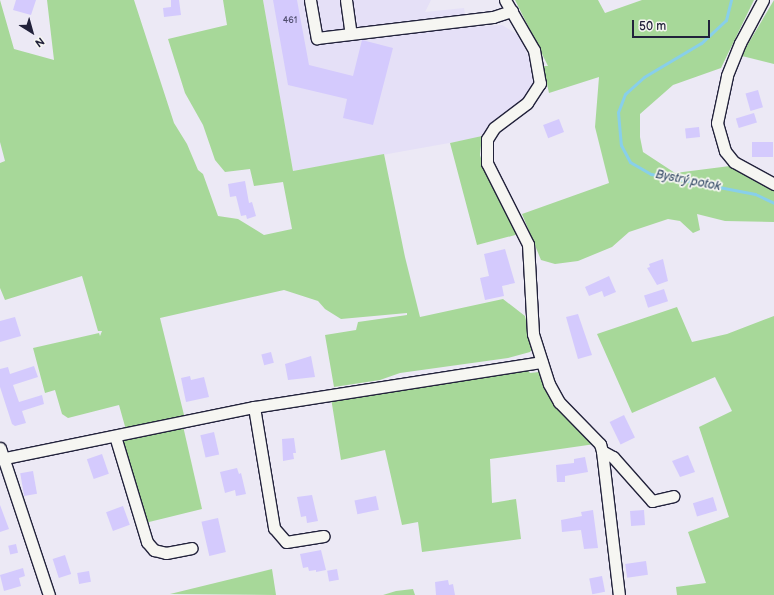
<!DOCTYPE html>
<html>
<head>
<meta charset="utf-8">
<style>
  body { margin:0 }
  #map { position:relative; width:774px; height:595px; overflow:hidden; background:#ece9f5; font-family:"Balsamiq Sans",sans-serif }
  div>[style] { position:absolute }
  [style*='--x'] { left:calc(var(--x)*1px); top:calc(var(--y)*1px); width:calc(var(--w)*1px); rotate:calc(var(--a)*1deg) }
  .built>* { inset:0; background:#e5e0f7 }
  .green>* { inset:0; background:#a7d899 }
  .stream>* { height:3px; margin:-1.5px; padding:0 1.5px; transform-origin:1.5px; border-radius:1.5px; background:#88cfea }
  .building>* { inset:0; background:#d4cafd; transform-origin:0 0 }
  .roads { filter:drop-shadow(1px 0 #22223b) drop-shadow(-1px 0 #22223b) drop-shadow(0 1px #22223b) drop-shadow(0 -1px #22223b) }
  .minor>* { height:11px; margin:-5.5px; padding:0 5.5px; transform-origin:5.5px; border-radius:5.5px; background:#f6f6f2 }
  span { translate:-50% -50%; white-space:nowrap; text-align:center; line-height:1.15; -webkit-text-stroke:3.5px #f6f6f2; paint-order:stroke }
  .number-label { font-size:9px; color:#4e4c6c }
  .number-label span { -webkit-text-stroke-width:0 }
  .water-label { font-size:12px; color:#415670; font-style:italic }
  .north { position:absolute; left:12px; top:12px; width:40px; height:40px; -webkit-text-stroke:3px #f6f6f2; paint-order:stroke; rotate:143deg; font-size:11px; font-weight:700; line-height:16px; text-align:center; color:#22223b }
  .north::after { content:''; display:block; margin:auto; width:14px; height:18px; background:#22223b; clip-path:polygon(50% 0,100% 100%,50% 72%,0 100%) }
  .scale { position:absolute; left:632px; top:20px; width:78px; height:18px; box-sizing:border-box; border:2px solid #22223b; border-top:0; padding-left:5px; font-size:12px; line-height:14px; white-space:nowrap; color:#22223b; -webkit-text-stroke:3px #f6f6f2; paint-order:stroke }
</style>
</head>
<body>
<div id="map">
  <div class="built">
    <div style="clip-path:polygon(263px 0,431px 0,425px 12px,464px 8px,467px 27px,502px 25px,520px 36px,534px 70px,534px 81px,530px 93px,522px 103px,477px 138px,293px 171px)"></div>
  </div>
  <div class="green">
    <div style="clip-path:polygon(0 0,14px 49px,54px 60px,47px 0,134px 0,174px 123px,187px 144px,198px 170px,203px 174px,218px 216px,238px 219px,264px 235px,292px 229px,283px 182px,254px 186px,250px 169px,225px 172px,215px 160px,203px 125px,185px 93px,168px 39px,227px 25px,223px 0,263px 0,293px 171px,384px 154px,405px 257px,420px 317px,503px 299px,525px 316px,533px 348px,530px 352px,508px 358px,400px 373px,380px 380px,334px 387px,325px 335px,356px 330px,358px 322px,407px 315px,407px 313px,341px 319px,325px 309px,318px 301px,284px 290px,160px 318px,185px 419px,126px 430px,119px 405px,68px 418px,62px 414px,55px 390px,45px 393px,33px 348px,99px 333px,100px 336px,102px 331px,98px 331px,82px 276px,5px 300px,0 288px,0 163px,5px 161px,0 142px)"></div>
    <div style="clip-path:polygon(515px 0,598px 0,605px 13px,642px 0,754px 0,721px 68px,673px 85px,640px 114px,640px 137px,643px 152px,675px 173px,730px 166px,774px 191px,774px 222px,725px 221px,697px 214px,700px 230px,693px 233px,680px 221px,668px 219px,629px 232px,612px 247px,578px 261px,555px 264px,541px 260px,522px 214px,609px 183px,595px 127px,599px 77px,549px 93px,543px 66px,548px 66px)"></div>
    <div style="clip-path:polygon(774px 0,774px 64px,742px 56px,745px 49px)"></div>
    <div style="clip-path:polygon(482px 136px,480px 155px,486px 174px,519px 234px,477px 245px,450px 143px)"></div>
    <div style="clip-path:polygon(677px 307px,692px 342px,727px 334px,774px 316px,774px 595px,677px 595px,676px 587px,706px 583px,688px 532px,729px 517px,699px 427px,732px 411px,715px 377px,632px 413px,597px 334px)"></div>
    <div style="clip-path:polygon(526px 368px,530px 373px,539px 372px,542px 375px,595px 444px,490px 459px,492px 503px,516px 499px,521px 539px,422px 552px,418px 522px,402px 525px,385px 450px,341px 460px,331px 398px,387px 389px,413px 388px,416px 385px)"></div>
    <div style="clip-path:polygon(183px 426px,202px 509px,145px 523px,122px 444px,125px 439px)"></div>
    <div style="clip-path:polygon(272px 569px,276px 595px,170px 594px)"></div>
    <div style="clip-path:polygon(413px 589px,415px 595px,383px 595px,396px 591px)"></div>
  </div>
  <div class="stream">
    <div style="--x:731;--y:0;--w:21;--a:104"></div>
    <div style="--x:726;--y:20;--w:34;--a:137"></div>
    <div style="--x:701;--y:43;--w:66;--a:149.2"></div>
    <div style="--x:644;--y:77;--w:25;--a:138"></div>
    <div style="--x:625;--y:94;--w:19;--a:111"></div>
    <div style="--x:618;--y:112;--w:33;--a:85"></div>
    <div style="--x:621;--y:145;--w:19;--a:62"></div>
    <div style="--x:630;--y:162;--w:24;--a:30"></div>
    <div style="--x:651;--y:174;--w:106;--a:10.9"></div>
    <div style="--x:755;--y:194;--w:21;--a:25"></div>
  </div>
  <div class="building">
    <div style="clip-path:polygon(16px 0,36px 0,31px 15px,13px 10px)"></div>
    <div style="clip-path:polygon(171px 0,179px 0,181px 15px,164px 17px,163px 8px,171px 7px)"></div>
    <div style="clip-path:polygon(273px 0,297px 0,309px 65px,353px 76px,362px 40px,393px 48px,373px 125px,343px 118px,347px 99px,288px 85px)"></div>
    <div style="left:758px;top:90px;width:18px;height:13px;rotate:74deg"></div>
    <div style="left:754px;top:113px;width:10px;height:19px;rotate:73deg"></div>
    <div style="left:559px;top:119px;width:14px;height:17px;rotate:69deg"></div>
    <div style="left:699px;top:127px;width:10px;height:14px;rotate:84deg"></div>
    <div style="left:752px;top:142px;width:21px;height:15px"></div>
    <div style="clip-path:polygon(245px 181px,249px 203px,252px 202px,256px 216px,247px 219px,246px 215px,241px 216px,236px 196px,230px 197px,228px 184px)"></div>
    <div style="clip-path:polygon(505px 249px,515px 283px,502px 286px,504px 296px,485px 300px,480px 278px,489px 276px,484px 254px)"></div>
    <div style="clip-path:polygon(663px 259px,668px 281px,657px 285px,647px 268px,650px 267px,649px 264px)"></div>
    <div style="clip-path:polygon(609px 276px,616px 292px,604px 297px,602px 291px,589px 296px,585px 287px)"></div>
    <div style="left:664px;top:289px;width:13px;height:21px;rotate:72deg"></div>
    <div style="clip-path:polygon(578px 314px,592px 355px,578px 359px,566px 317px)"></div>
    <div style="clip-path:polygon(15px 317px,21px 336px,0 342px,0 321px)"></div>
    <div style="left:271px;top:352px;width:11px;height:10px;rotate:75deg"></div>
    <div style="clip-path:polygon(311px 356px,315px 377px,288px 380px,285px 364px)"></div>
    <div style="clip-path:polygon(34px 366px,38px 377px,13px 385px,19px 402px,42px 395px,44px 404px,22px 411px,26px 423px,15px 426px,12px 424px,0 387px,0 369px,8px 367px,10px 374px)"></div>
    <div style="clip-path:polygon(190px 376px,191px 380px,204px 377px,209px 397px,186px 402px,181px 378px)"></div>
    <div style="left:624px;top:415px;width:25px;height:16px;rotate:64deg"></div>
    <div style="left:214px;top:432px;width:23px;height:14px;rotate:77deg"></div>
    <div style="clip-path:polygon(294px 438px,296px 453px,293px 453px,294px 459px,283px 461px,282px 439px)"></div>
    <div style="left:102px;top:454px;width:21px;height:16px;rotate:71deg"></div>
    <div style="clip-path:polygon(688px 455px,695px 472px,680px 477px,672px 461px)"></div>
    <div style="clip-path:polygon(585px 457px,588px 472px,565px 476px,565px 482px,557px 482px,556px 465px,574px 463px,574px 459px)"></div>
    <div style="clip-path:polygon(237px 468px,239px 474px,241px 473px,246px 494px,236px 496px,235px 490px,225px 493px,220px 472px)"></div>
    <div style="left:33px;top:471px;width:23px;height:13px;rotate:80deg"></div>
    <div style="clip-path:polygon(312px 495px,318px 521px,307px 523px,306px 516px,301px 517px,297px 497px)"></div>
    <div style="left:376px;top:496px;width:14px;height:22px;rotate:78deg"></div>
    <div style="left:713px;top:497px;width:14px;height:21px;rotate:73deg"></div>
    <div style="clip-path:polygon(0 505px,9px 529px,0 532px)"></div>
    <div style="left:123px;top:506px;width:20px;height:18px;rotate:70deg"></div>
    <div style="clip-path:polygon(593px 510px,598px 548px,584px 549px,581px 530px,562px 532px,561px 520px,582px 516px,581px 512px)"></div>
    <div style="left:644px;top:510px;width:15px;height:14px;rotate:86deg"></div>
    <div style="left:218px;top:518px;width:35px;height:17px;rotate:77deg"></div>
    <div style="left:16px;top:544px;width:9px;height:8px;rotate:77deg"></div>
    <div style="clip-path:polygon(321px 550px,326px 570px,316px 572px,316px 570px,309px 571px,308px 567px,303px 568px,300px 554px)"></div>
    <div style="left:65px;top:555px;width:20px;height:13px;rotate:72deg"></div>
    <div style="left:646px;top:561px;width:14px;height:21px;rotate:82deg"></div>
    <div style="clip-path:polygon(23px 568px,25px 576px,19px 578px,21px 586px,4px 591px,0 575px)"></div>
    <div style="left:337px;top:569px;width:11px;height:10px;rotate:80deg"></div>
    <div style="left:89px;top:571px;width:11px;height:12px;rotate:80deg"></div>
    <div style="left:602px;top:576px;width:16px;height:13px;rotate:79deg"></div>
    <div style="clip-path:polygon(448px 580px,449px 585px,453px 584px,455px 595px,436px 595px,435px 582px)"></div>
  </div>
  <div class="roads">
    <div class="minor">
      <div style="--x:310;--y:0;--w:39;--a:80"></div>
      <div style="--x:317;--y:38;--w:177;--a:-6.8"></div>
      <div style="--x:493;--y:17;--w:20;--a:-18"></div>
      <div style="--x:346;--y:0;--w:34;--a:82"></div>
      <div style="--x:505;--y:0;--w:58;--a:59.9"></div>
      <div style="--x:534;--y:50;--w:34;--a:80"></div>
      <div style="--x:540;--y:83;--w:24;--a:123"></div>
      <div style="--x:527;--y:103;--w:41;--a:142.9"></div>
      <div style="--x:494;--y:128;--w:13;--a:122"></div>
      <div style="--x:487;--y:139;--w:24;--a:90"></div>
      <div style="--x:487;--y:163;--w:91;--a:63.2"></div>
      <div style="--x:528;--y:244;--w:90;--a:86.8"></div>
      <div style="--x:533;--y:334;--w:52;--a:72.3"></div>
      <div style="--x:549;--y:384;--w:21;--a:61"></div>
      <div style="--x:559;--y:402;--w:59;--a:45.7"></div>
      <div style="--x:600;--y:444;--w:7;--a:74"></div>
      <div style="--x:602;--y:451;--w:145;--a:83.3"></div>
      <div style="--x:763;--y:0;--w:49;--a:118.1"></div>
      <div style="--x:740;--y:43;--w:35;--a:112"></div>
      <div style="--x:727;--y:76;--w:48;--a:102"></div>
      <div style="--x:717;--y:123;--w:29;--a:74"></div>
      <div style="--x:725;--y:151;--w:14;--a:51"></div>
      <div style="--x:734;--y:162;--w:46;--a:28.8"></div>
      <div style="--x:254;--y:407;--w:123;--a:80.6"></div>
      <div style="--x:274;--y:528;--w:18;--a:49"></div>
      <div style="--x:286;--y:542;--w:38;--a:-9"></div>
      <div style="--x:115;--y:436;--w:111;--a:73.2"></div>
      <div style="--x:147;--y:542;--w:11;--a:49"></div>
      <div style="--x:154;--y:550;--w:12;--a:14"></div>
      <div style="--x:166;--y:553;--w:26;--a:-11"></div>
      <div style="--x:0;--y:448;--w:155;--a:71.6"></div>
      <div style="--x:602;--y:451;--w:13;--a:29"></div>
      <div style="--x:613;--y:457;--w:59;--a:48.4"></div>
      <div style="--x:652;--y:501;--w:22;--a:-13"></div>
      <div style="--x:0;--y:459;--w:259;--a:-11.6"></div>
      <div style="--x:254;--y:407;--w:291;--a:-8.9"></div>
    </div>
  </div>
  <div class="number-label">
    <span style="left:290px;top:21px">461</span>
  </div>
  <div class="water-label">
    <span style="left:688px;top:181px;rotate:11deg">Bystrý potok</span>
  </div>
  <div class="north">N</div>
  <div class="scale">50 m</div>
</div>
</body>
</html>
